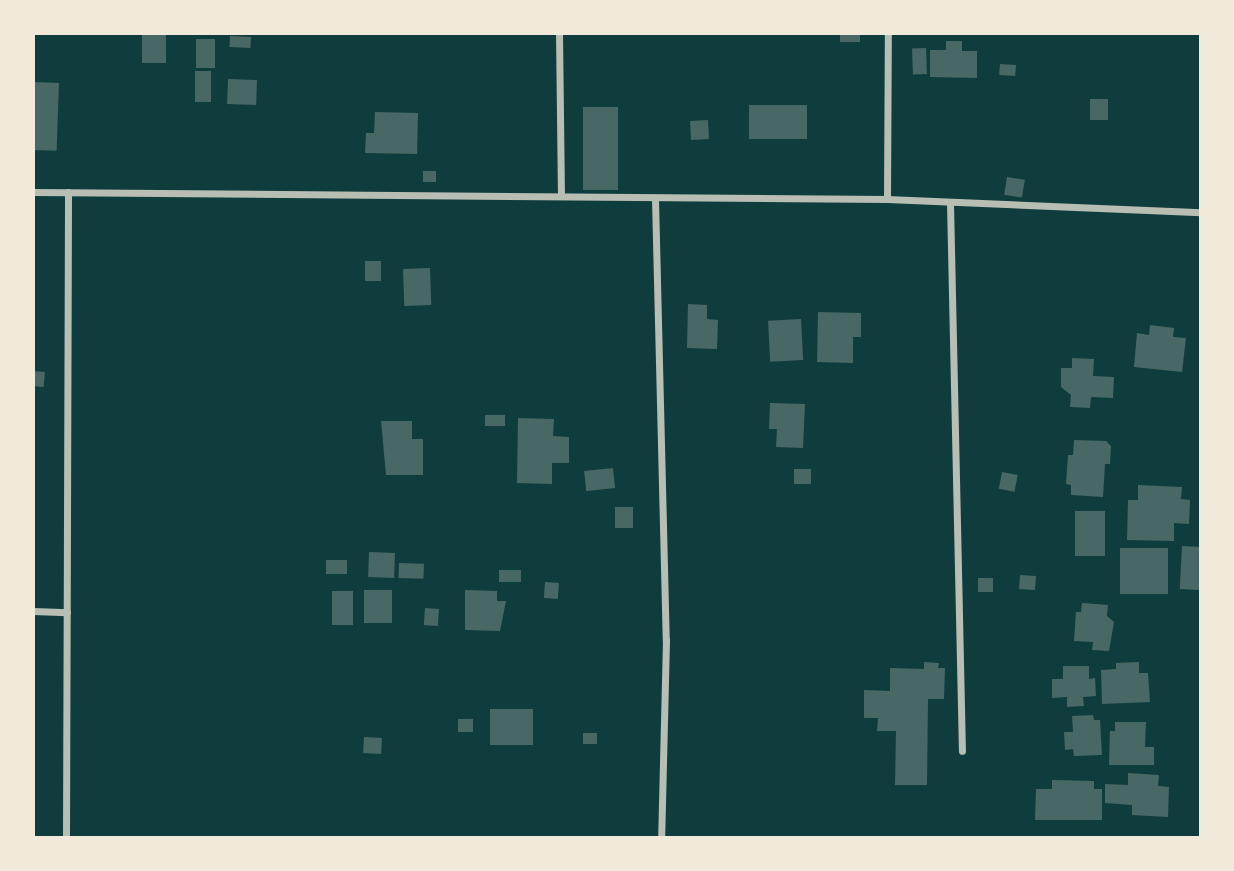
<!DOCTYPE html>
<html>
<head>
<meta charset="utf-8">
<style>
  body { margin:0 }
  #map { position:relative; width:1234px; height:871px; overflow:hidden; background:#0f3d3e; font-family:"Alegreya Sans",sans-serif }
  div>[style] { position:absolute }
  [style*='--x'] { left:calc(var(--x)*1px); top:calc(var(--y)*1px); width:calc(var(--w)*1px); rotate:calc(var(--a)*1deg) }
  .building>* { inset:0; background:#486865; transform-origin:0 0 }
  .minor>* { height:7px; margin:-3.5px; padding:0 3.5px; transform-origin:3.5px; border-radius:3.5px; background:#b8beb3 }
  span { translate:-50% -50%; white-space:nowrap; text-align:center; line-height:1.15; -webkit-text-stroke:7px #f1e9da; paint-order:stroke }
  .frame { position:absolute; inset:0; border:35px solid #f1e9da; pointer-events:none }
</style>
</head>
<body>
<div id="map">
  <div class="building">
    <div style="left:142px;top:33px;width:24px;height:30px"></div>
    <div style="left:840px;top:33px;width:20px;height:9px"></div>
    <div style="left:230px;top:36px;width:21px;height:11px;rotate:3deg"></div>
    <div style="left:196px;top:39px;width:19px;height:29px"></div>
    <div style="clip-path:polygon(946px 41px,962px 41px,962px 51px,977px 51px,977px 78px,930px 77px,930px 50px,946px 50px)"></div>
    <div style="left:926px;top:48px;width:26px;height:14px;rotate:88deg"></div>
    <div style="left:1000px;top:64px;width:16px;height:11px;rotate:4deg"></div>
    <div style="left:195px;top:71px;width:16px;height:31px"></div>
    <div style="left:228px;top:79px;width:29px;height:25px;rotate:2deg"></div>
    <div style="left:33px;top:82px;width:26px;height:68px;rotate:2deg"></div>
    <div style="left:1090px;top:99px;width:18px;height:21px"></div>
    <div style="left:749px;top:105px;width:58px;height:34px"></div>
    <div style="left:583px;top:107px;width:35px;height:83px"></div>
    <div style="clip-path:polygon(375px 112px,418px 113px,417px 154px,365px 153px,366px 133px,374px 133px)"></div>
    <div style="left:708px;top:120px;width:19px;height:18px;rotate:87deg"></div>
    <div style="left:423px;top:171px;width:13px;height:11px"></div>
    <div style="left:1007px;top:177px;width:18px;height:18px;rotate:9deg"></div>
    <div style="left:365px;top:261px;width:16px;height:20px"></div>
    <div style="left:430px;top:268px;width:37px;height:27px;rotate:88deg"></div>
    <div style="clip-path:polygon(688px 304px,707px 305px,707px 319px,718px 320px,717px 349px,687px 348px)"></div>
    <div style="clip-path:polygon(818px 312px,861px 313px,861px 337px,853px 337px,853px 363px,817px 362px)"></div>
    <div style="left:801px;top:319px;width:41px;height:33px;rotate:87deg"></div>
    <div style="clip-path:polygon(1150px 325px,1174px 328px,1173px 337px,1186px 338px,1182px 372px,1134px 367px,1137px 333px,1149px 335px)"></div>
    <div style="clip-path:polygon(1072px 358px,1094px 359px,1093px 376px,1114px 377px,1113px 398px,1091px 397px,1090px 408px,1070px 407px,1071px 395px,1061px 387px,1061px 368px,1072px 368px)"></div>
    <div style="left:33px;top:371px;width:12px;height:15px;rotate:5deg"></div>
    <div style="clip-path:polygon(770px 403px,805px 404px,803px 448px,776px 447px,777px 429px,769px 429px)"></div>
    <div style="left:505px;top:415px;width:11px;height:20px;rotate:90deg"></div>
    <div style="clip-path:polygon(518px 418px,554px 419px,553px 436px,569px 437px,569px 463px,552px 463px,552px 484px,517px 483px)"></div>
    <div style="clip-path:polygon(381px 421px,412px 421px,412px 439px,423px 439px,423px 475px,386px 475px)"></div>
    <div style="clip-path:polygon(1074px 440px,1106px 441px,1111px 446px,1110px 464px,1105px 464px,1103px 497px,1071px 495px,1071px 485px,1066px 484px,1068px 455px,1073px 455px)"></div>
    <div style="left:613px;top:468px;width:20px;height:29px;rotate:84deg"></div>
    <div style="left:794px;top:469px;width:17px;height:15px"></div>
    <div style="left:1002px;top:472px;width:16px;height:17px;rotate:11deg"></div>
    <div style="clip-path:polygon(1138px 485px,1182px 487px,1181px 499px,1190px 500px,1189px 524px,1174px 523px,1174px 541px,1127px 540px,1128px 500px,1138px 500px)"></div>
    <div style="left:615px;top:507px;width:18px;height:21px"></div>
    <div style="left:1075px;top:511px;width:30px;height:45px"></div>
    <div style="left:1182px;top:546px;width:19px;height:43px;rotate:3deg"></div>
    <div style="left:1120px;top:548px;width:48px;height:46px"></div>
    <div style="left:369px;top:552px;width:26px;height:25px;rotate:2deg"></div>
    <div style="left:347px;top:560px;width:14px;height:21px;rotate:90deg"></div>
    <div style="left:399px;top:563px;width:25px;height:15px;rotate:2deg"></div>
    <div style="left:499px;top:570px;width:22px;height:12px"></div>
    <div style="left:1020px;top:575px;width:16px;height:14px;rotate:4deg"></div>
    <div style="left:978px;top:578px;width:15px;height:14px"></div>
    <div style="left:545px;top:582px;width:14px;height:16px;rotate:4deg"></div>
    <div style="left:364px;top:590px;width:28px;height:33px"></div>
    <div style="clip-path:polygon(465px 590px,497px 591px,497px 601px,506px 601px,500px 631px,465px 630px)"></div>
    <div style="left:332px;top:591px;width:21px;height:34px"></div>
    <div style="clip-path:polygon(1082px 603px,1108px 605px,1107px 616px,1114px 622px,1109px 651px,1092px 650px,1093px 642px,1074px 641px,1076px 612px,1081px 612px)"></div>
    <div style="left:425px;top:608px;width:14px;height:17px;rotate:4deg"></div>
    <div style="clip-path:polygon(924px 662px,939px 663px,938px 668px,945px 668px,944px 699px,928px 699px,927px 785px,895px 785px,896px 731px,877px 731px,878px 718px,864px 718px,864px 690px,890px 691px,890px 668px,924px 669px)"></div>
    <div style="clip-path:polygon(1139px 662px,1139px 673px,1148px 673px,1150px 702px,1102px 704px,1101px 670px,1116px 669px,1116px 663px)"></div>
    <div style="clip-path:polygon(1063px 666px,1089px 666px,1089px 679px,1095px 678px,1096px 696px,1083px 697px,1084px 706px,1067px 707px,1067px 697px,1052px 698px,1052px 679px,1063px 679px)"></div>
    <div style="left:490px;top:709px;width:43px;height:36px"></div>
    <div style="clip-path:polygon(1093px 715px,1094px 720px,1100px 720px,1102px 755px,1074px 756px,1073px 749px,1065px 750px,1064px 732px,1073px 732px,1072px 716px)"></div>
    <div style="left:458px;top:719px;width:15px;height:13px"></div>
    <div style="clip-path:polygon(1115px 722px,1146px 722px,1145px 747px,1154px 747px,1154px 765px,1109px 765px,1110px 731px,1115px 731px)"></div>
    <div style="left:583px;top:733px;width:14px;height:11px"></div>
    <div style="left:364px;top:737px;width:18px;height:16px;rotate:3deg"></div>
    <div style="clip-path:polygon(1128px 773px,1159px 775px,1158px 786px,1169px 787px,1168px 817px,1132px 815px,1132px 805px,1105px 803px,1105px 784px,1128px 785px)"></div>
    <div style="clip-path:polygon(1052px 780px,1094px 781px,1094px 789px,1102px 789px,1102px 820px,1035px 820px,1036px 789px,1052px 789px)"></div>
  </div>
  <div class="minor">
    <div style="--x:559;--y:33;--w:162;--a:89.3"></div>
    <div style="--x:33;--y:192;--w:854;--a:0.47"></div>
    <div style="--x:887;--y:199;--w:314;--a:2.4"></div>
    <div style="--x:655;--y:199;--w:441;--a:88.6"></div>
    <div style="--x:666;--y:640;--w:198;--a:91.4"></div>
    <div style="--x:887;--y:199;--w:166;--a:-89.7"></div>
    <div style="--x:950;--y:203;--w:548;--a:88.75"></div>
    <div style="--x:33;--y:611;--w:34;--a:2"></div>
    <div style="--x:66;--y:838;--w:646;--a:-89.82"></div>
  </div>
  <div class="frame"></div>
</div>
</body>
</html>
